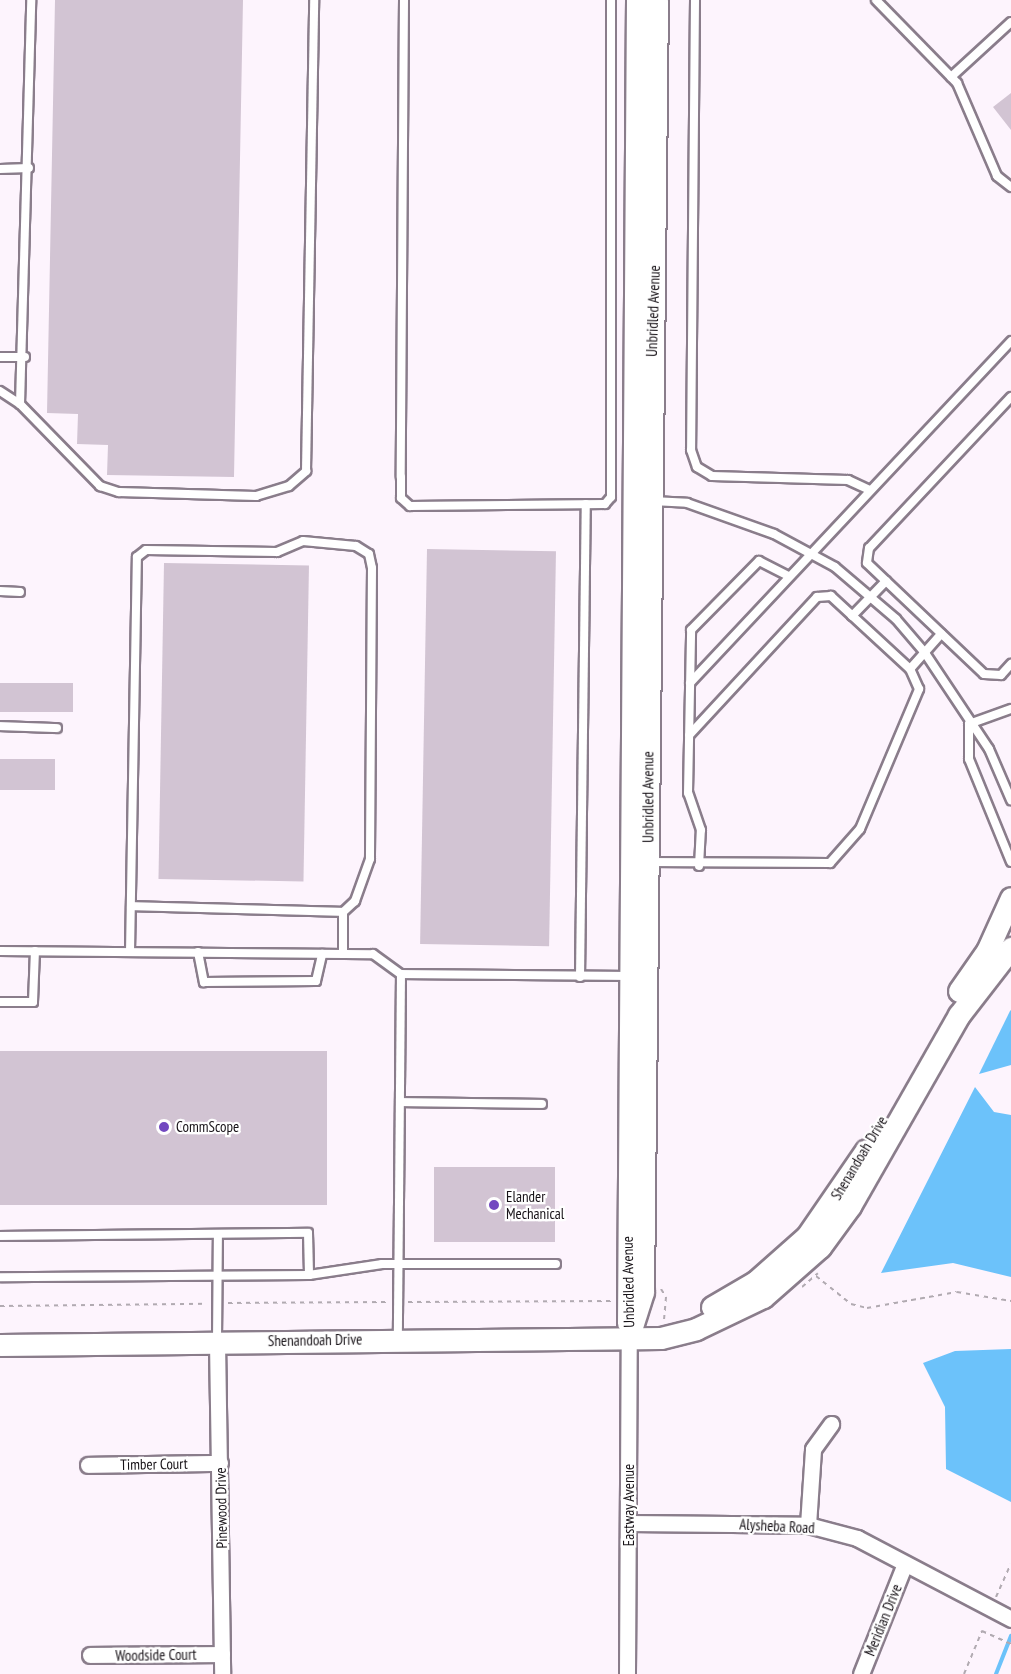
<!DOCTYPE html>
<html>
<head>
<meta charset="utf-8">
<style>
  body { margin:0 }
  #map { position:relative; width:1011px; height:1674px; overflow:hidden; background:#fdf4fd; font-family:"PT Sans Narrow",sans-serif }
  div>[style] { position:absolute }
  [style*='--x'] { left:calc(var(--x)*1px); top:calc(var(--y)*1px); width:calc(var(--w)*1px); rotate:calc(var(--a)*1deg) }
  .water>* { inset:0; background:#6cc2fa }
  .stream>* { height:4px; margin:-2px; padding:0 2px; transform-origin:2px; border-radius:2px; background:#6cc2fa }
  .building>* { inset:0; background:#d2c4d3; transform-origin:0 0 }
  .path>* { height:2px; margin-top:-1px; transform-origin:0; background:repeating-linear-gradient(90deg,#b1aab1 0 4.5px,transparent 0 9px) }
  .roads { filter:drop-shadow(2px 0 #8a7d8b) drop-shadow(-2px 0 #8a7d8b) drop-shadow(0 2px #8a7d8b) drop-shadow(0 -2px #8a7d8b) }
  .lane>* { height:8px; margin:-4px; padding:0 4px; transform-origin:4px; border-radius:4px; background:#fff }
  .street>* { height:15px; margin:-7.5px; padding:0 7.5px; transform-origin:7.5px; border-radius:7.5px; background:#fff }
  .secondary>* { height:21px; margin:-10.5px; padding:0 10.5px; transform-origin:10.5px; border-radius:10.5px; background:#fff }
  .dots>* { width:16px; height:16px; translate:-50% -50%; box-sizing:border-box; border:3px solid #fff; border-radius:50% }
  span { translate:-50% -50%; white-space:nowrap; text-align:center; line-height:1.15; -webkit-text-stroke:4.5px #fff; paint-order:stroke }
  .street-label { font-size:15px; color:#171217 }
  .poi-label { font-size:15px; color:#171217 }
  .left { translate:0 -50%; text-align:left }
</style>
</head>
<body>
<div id="map">
  <div class="water">
    <div style="clip-path:polygon(1011px 1010px,1011px 1065px,979px 1074px,1010px 1011px)"></div>
    <div style="clip-path:polygon(975px 1087px,994px 1112px,1011px 1115px,1011px 1277px,953px 1263px,881px 1273px)"></div>
    <div style="clip-path:polygon(1011px 1349px,1011px 1502px,946px 1469px,945px 1407px,923px 1363px,955px 1351px)"></div>
  </div>
  <div class="stream">
    <div style="--x:996;--y:1674;--w:41;--a:-68.5"></div>
  </div>
  <div class="building">
    <div style="clip-path:polygon(55px 0,243px 0,234px 477px,107px 475px,108px 445px,77px 444px,78px 414px,47px 413px)"></div>
    <div style="clip-path:polygon(1011px 93px,1011px 130px,993px 107px)"></div>
    <div style="left:427px;top:549px;width:129px;height:395px;rotate:1deg"></div>
    <div style="left:164px;top:563px;width:145px;height:316px;rotate:1deg"></div>
    <div style="left:0;top:683px;width:73px;height:29px"></div>
    <div style="left:0;top:759px;width:55px;height:31px"></div>
    <div style="left:327px;top:1051px;width:154px;height:327px;rotate:90deg"></div>
    <div style="left:434px;top:1167px;width:121px;height:75px"></div>
  </div>
  <div class="path">
    <div style="--x:816;--y:1276;--w:45;--a:38.7"></div>
    <div style="--x:851;--y:1304;--w:16;--a:14"></div>
    <div style="--x:867;--y:1308;--w:91;--a:-10.1"></div>
    <div style="--x:957;--y:1292;--w:55;--a:9.5"></div>
    <div style="--x:802;--y:1287;--w:21;--a:-41"></div>
    <div style="--x:661;--y:1289;--w:9;--a:58"></div>
    <div style="--x:666;--y:1297;--w:23;--a:95"></div>
    <div style="--x:408;--y:1302;--w:204;--a:-0.3"></div>
    <div style="--x:228;--y:1303;--w:159;--a:-0.4"></div>
    <div style="--x:0;--y:1306;--w:207;--a:-0.6"></div>
    <div style="--x:996;--y:1597;--w:36;--a:-66"></div>
    <div style="--x:964;--y:1674;--w:47;--a:-67.3"></div>
    <div style="--x:982;--y:1631;--w:32;--a:24"></div>
  </div>
  <div class="roads">
    <div class="lane">
      <div style="--x:404;--y:0;--w:477;--a:90.4"></div>
      <div style="--x:401;--y:477;--w:21;--a:90"></div>
      <div style="--x:401;--y:498;--w:12;--a:42"></div>
      <div style="--x:410;--y:506;--w:195;--a:-0.6"></div>
      <div style="--x:605;--y:504;--w:9;--a:-49"></div>
      <div style="--x:611;--y:497;--w:497;--a:-90"></div>
      <div style="--x:695;--y:0;--w:450;--a:90.5"></div>
      <div style="--x:691;--y:450;--w:18;--a:71"></div>
      <div style="--x:697;--y:467;--w:17;--a:31"></div>
      <div style="--x:712;--y:476;--w:136;--a:1.7"></div>
      <div style="--x:848;--y:480;--w:23;--a:25"></div>
      <div style="--x:876;--y:0;--w:116;--a:45.7"></div>
      <div style="--x:957;--y:83;--w:101;--a:66.7"></div>
      <div style="--x:997;--y:176;--w:18;--a:38"></div>
      <div style="--x:951;--y:77;--w:81;--a:-42.5"></div>
      <div style="--x:0;--y:169;--w:29;--a:-2"></div>
      <div style="--x:0;--y:357;--w:25;--a:0"></div>
      <div style="--x:0;--y:391;--w:24;--a:33"></div>
      <div style="--x:20;--y:404;--w:115;--a:45.7"></div>
      <div style="--x:100;--y:486;--w:20;--a:18"></div>
      <div style="--x:119;--y:492;--w:137;--a:1.7"></div>
      <div style="--x:256;--y:496;--w:34;--a:-17"></div>
      <div style="--x:289;--y:486;--w:23;--a:-41"></div>
      <div style="--x:306;--y:471;--w:471;--a:-89"></div>
      <div style="--x:1011;--y:397;--w:207;--a:133.2"></div>
      <div style="--x:869;--y:548;--w:15;--a:98"></div>
      <div style="--x:867;--y:563;--w:161;--a:43.5"></div>
      <div style="--x:984;--y:674;--w:17;--a:3"></div>
      <div style="--x:1001;--y:675;--w:15;--a:-48"></div>
      <div style="--x:20;--y:404;--w:404;--a:-88.4"></div>
      <div style="--x:652;--y:501;--w:35;--a:3"></div>
      <div style="--x:687;--y:503;--w:92;--a:19.6"></div>
      <div style="--x:774;--y:534;--w:69;--a:28.4"></div>
      <div style="--x:835;--y:567;--w:80;--a:40.4"></div>
      <div style="--x:896;--y:619;--w:45;--a:49.5"></div>
      <div style="--x:925;--y:653;--w:115;--a:56.3"></div>
      <div style="--x:989;--y:749;--w:56;--a:66.7"></div>
      <div style="--x:0;--y:591;--w:20;--a:3"></div>
      <div style="--x:852;--y:616;--w:49;--a:-45.8"></div>
      <div style="--x:910;--y:669;--w:47;--a:-48.5"></div>
      <div style="--x:690;--y:683;--w:469;--a:-46.8"></div>
      <div style="--x:969;--y:724;--w:35;--a:90"></div>
      <div style="--x:969;--y:759;--w:111;--a:67.8"></div>
      <div style="--x:969;--y:724;--w:45;--a:-19.7"></div>
      <div style="--x:0;--y:726;--w:57;--a:2"></div>
      <div style="--x:649;--y:862;--w:181;--a:0.3"></div>
      <div style="--x:830;--y:863;--w:45;--a:-48.6"></div>
      <div style="--x:860;--y:829;--w:152;--a:-67.1"></div>
      <div style="--x:919;--y:689;--w:22;--a:-114"></div>
      <div style="--x:910;--y:669;--w:108;--a:-137.3"></div>
      <div style="--x:831;--y:596;--w:14;--a:176"></div>
      <div style="--x:817;--y:597;--w:188;--a:132.8"></div>
      <div style="--x:699;--y:866;--w:36;--a:-87"></div>
      <div style="--x:701;--y:830;--w:39;--a:-109"></div>
      <div style="--x:688;--y:793;--w:163;--a:-88.9"></div>
      <div style="--x:691;--y:630;--w:97;--a:-45.4"></div>
      <div style="--x:759;--y:561;--w:33;--a:27"></div>
      <div style="--x:131;--y:906;--w:212;--a:1.6"></div>
      <div style="--x:0;--y:951;--w:373;--a:0.5"></div>
      <div style="--x:373;--y:954;--w:34;--a:36"></div>
      <div style="--x:401;--y:974;--w:365;--a:90.5"></div>
      <div style="--x:130;--y:952;--w:395;--a:-89"></div>
      <div style="--x:137;--y:557;--w:11;--a:-38"></div>
      <div style="--x:146;--y:550;--w:131;--a:0.9"></div>
      <div style="--x:277;--y:552;--w:28;--a:-23"></div>
      <div style="--x:303;--y:541;--w:53;--a:5.4"></div>
      <div style="--x:356;--y:546;--w:15;--a:32"></div>
      <div style="--x:369;--y:554;--w:14;--a:78"></div>
      <div style="--x:372;--y:568;--w:291;--a:90.4"></div>
      <div style="--x:370;--y:859;--w:45;--a:109.7"></div>
      <div style="--x:355;--y:901;--w:16;--a:137"></div>
      <div style="--x:343;--y:912;--w:42;--a:90"></div>
      <div style="--x:198;--y:952;--w:31;--a:79"></div>
      <div style="--x:204;--y:982;--w:112;--a:-0.5"></div>
      <div style="--x:316;--y:981;--w:28;--a:-77"></div>
      <div style="--x:401;--y:974;--w:227;--a:0.5"></div>
      <div style="--x:580;--y:977;--w:473;--a:-89.3"></div>
      <div style="--x:0;--y:1002;--w:33;--a:0"></div>
      <div style="--x:33;--y:1002;--w:51;--a:-87.8"></div>
      <div style="--x:400;--y:1102;--w:142;--a:0.8"></div>
      <div style="--x:0;--y:1236;--w:308;--a:-0.6"></div>
      <div style="--x:308;--y:1233;--w:42;--a:88.6"></div>
      <div style="--x:309;--y:1275;--w:309;--a:179.6"></div>
      <div style="--x:309;--y:1275;--w:74;--a:-8.6"></div>
      <div style="--x:382;--y:1264;--w:174;--a:0"></div>
      <div style="--x:217;--y:1340;--w:106;--a:-89.5"></div>
    </div>
    <div class="street">
      <div style="--x:217;--y:1342;--w:332;--a:89.1"></div>
      <div style="--x:88;--y:1465;--w:132;--a:-0.9"></div>
      <div style="--x:629;--y:1523;--w:179;--a:0.6"></div>
      <div style="--x:808;--y:1525;--w:51;--a:14.9"></div>
      <div style="--x:857;--y:1538;--w:174;--a:27.7"></div>
      <div style="--x:808;--y:1525;--w:76;--a:-86.2"></div>
      <div style="--x:813;--y:1449;--w:31;--a:-54"></div>
      <div style="--x:90;--y:1655;--w:132;--a:-0.4"></div>
      <div style="--x:627;--y:1674;--w:338;--a:-89.7"></div>
      <div style="--x:861;--y:1674;--w:116;--a:-68.3"></div>
    </div>
    <div class="secondary">
      <div style="--x:959;--y:991;--w:49;--a:-55"></div>
      <div style="--x:987;--y:951;--w:58;--a:-65.6"></div>
      <div style="--x:712;--y:1307;--w:50;--a:-30.2"></div>
      <div style="--x:755;--y:1282;--w:69;--a:-41.5"></div>
      <div style="--x:807;--y:1236;--w:104;--a:-55.5"></div>
      <div style="--x:628;--y:1323;--w:1323;--a:-89.61"></div>
      <div style="--x:629;--y:1336;--w:46;--a:-72.3"></div>
      <div style="--x:643;--y:1292;--w:1292;--a:-89.38"></div>
      <div style="--x:0;--y:1345;--w:661;--a:-0.61"></div>
      <div style="--x:661;--y:1338;--w:36;--a:-14"></div>
      <div style="--x:696;--y:1329;--w:74;--a:-25.5"></div>
      <div style="--x:763;--y:1297;--w:76;--a:-41.3"></div>
      <div style="--x:820;--y:1247;--w:51;--a:-53.8"></div>
      <div style="--x:850;--y:1206;--w:220;--a:-60.3"></div>
      <div style="--x:959;--y:1015;--w:85;--a:-52.2"></div>
    </div>
  </div>
  <div class="dots">
    <div style="left:164px;top:1127px;background:#7248c0"></div>
    <div style="left:494px;top:1205px;background:#7248c0"></div>
  </div>
  <div class="street-label">
    <span style="left:653px;top:311px;rotate:-88deg">Unbridled Avenue</span>
    <span style="left:648px;top:797px;rotate:-90deg">Unbridled Avenue</span>
    <span style="left:859px;top:1158px;rotate:-59deg">Shenandoah Drive</span>
    <span style="left:628px;top:1282px;rotate:-91deg">Unbridled Avenue</span>
    <span style="left:315px;top:1340px;rotate:-1deg">Shenandoah Drive</span>
    <span style="left:154px;top:1464px;rotate:-1deg">Timber Court</span>
    <span style="left:629px;top:1505px;rotate:-90deg">Eastway Avenue</span>
    <span style="left:221px;top:1508px;rotate:-91deg">Pinewood Drive</span>
    <span style="left:777px;top:1526px;rotate:3deg">Alysheba Road</span>
    <span style="left:883px;top:1620px;rotate:-68deg">Meridian Drive</span>
    <span style="left:156px;top:1655px;rotate:-1deg">Woodside Court</span>
  </div>
  <div class="poi-label">
    <span class="left" style="left:176px;top:1127px">CommScope</span>
    <span class="left" style="left:506px;top:1205px">Elander<br>Mechanical</span>
  </div>
</div>
</body>
</html>
